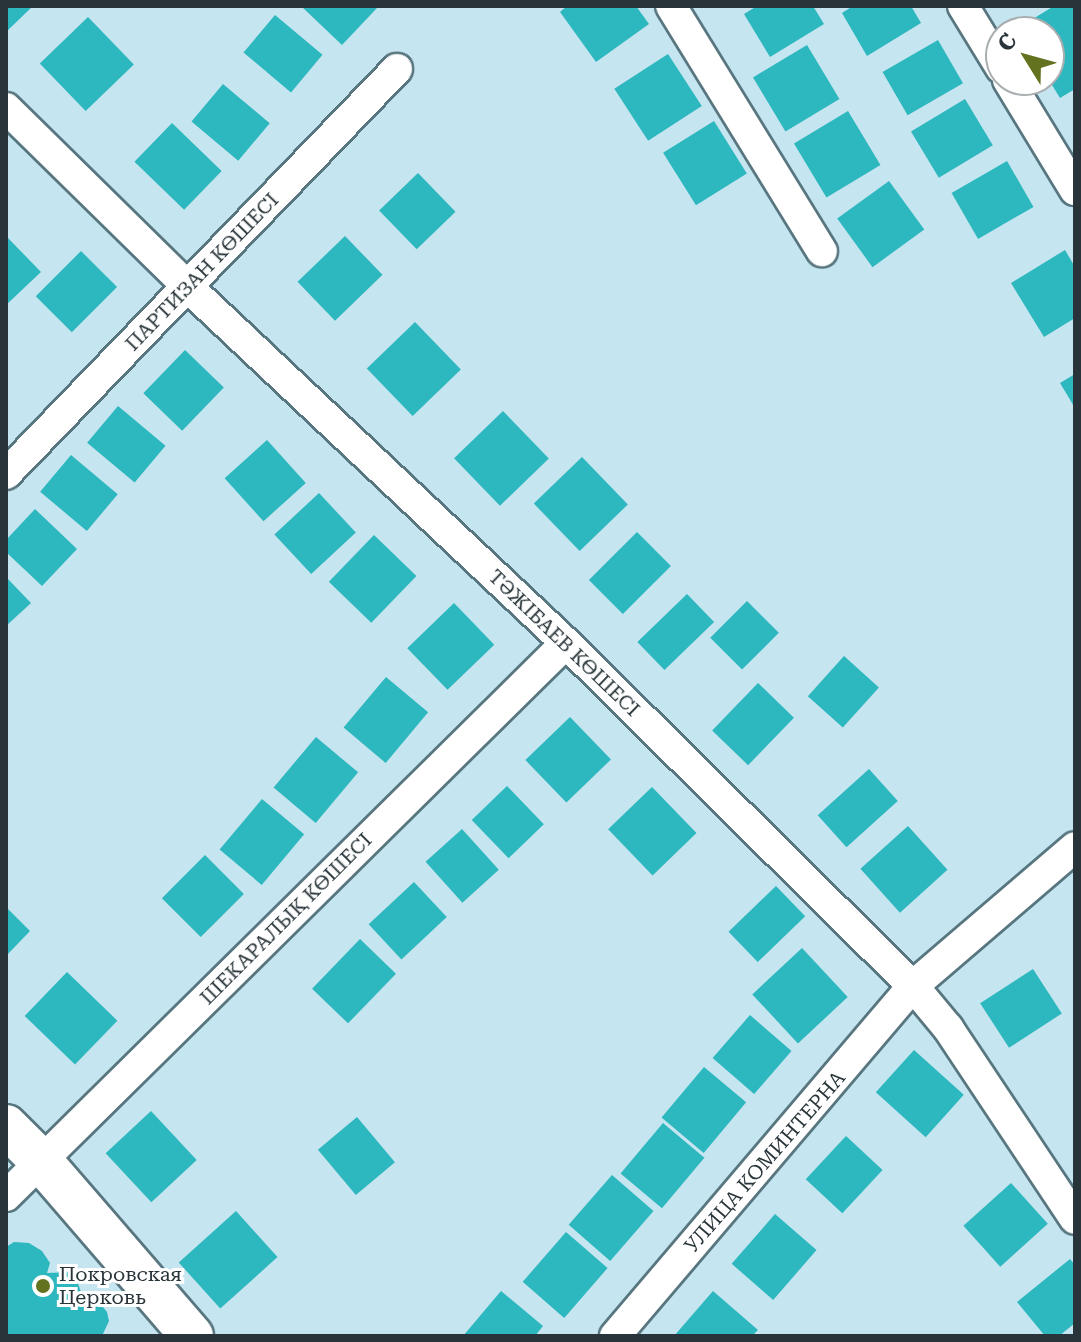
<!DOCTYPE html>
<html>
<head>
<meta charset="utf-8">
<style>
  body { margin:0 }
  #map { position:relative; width:1081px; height:1342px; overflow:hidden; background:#c5e5f0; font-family:"Roboto Serif",serif }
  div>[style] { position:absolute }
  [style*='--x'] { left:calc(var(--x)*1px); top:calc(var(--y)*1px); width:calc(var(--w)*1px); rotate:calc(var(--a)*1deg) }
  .building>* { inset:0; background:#2db7be; transform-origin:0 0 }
  .roads { filter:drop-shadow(2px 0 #58767f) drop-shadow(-2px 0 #58767f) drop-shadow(0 2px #58767f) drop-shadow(0 -2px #58767f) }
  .street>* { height:30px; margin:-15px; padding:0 15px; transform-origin:15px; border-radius:15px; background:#fff }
  .secondary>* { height:42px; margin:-21px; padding:0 21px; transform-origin:21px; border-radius:21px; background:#fff }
  .dots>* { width:22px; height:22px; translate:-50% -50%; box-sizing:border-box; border:4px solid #fff; border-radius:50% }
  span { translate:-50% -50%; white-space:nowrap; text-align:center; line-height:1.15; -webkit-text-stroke:6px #fff; paint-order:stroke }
  .street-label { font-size:20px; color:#283439 }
  .poi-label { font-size:20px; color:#283439 }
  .left { translate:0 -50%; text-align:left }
  .frame { position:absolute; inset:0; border:8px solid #283439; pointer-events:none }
  .north { position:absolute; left:985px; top:16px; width:80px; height:80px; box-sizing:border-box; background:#fff; border:2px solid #a9aeb0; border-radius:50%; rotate:307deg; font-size:22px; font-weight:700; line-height:32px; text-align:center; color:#283439 }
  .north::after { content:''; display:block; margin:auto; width:28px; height:36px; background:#63721e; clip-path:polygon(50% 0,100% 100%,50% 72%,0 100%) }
</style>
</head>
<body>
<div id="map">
  <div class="building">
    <div style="clip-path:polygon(6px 6px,33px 6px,6px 32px)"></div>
    <div style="clip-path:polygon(301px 6px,374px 6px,377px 8px,342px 45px)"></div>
    <div style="clip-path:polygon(567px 6px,636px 6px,649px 24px,596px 62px,560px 12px)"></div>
    <div style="clip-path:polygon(757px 6px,813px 6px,824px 24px,770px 57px,744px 14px)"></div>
    <div style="clip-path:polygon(853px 6px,911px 6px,921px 23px,867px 56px,842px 13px)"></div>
    <div style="clip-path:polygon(1054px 6px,1075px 6px,1075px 89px,1060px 98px,1049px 80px,1049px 32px,1020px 32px,1018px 28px)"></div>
    <div style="left:275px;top:15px;width:62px;height:49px;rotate:40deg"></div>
    <div style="left:88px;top:17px;width:66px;height:67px;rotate:46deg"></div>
    <div style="left:938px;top:40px;width:50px;height:64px;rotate:60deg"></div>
    <div style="left:807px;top:45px;width:63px;height:63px;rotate:59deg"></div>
    <div style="left:668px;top:54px;width:62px;height:64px;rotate:57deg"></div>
    <div style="left:223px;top:84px;width:61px;height:49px;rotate:40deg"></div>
    <div style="left:965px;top:99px;width:54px;height:63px;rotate:59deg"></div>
    <div style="left:848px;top:111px;width:63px;height:63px;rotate:59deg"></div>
    <div style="left:714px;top:121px;width:62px;height:60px;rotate:58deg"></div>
    <div style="left:172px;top:123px;width:69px;height:54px;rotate:44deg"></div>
    <div style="left:1007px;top:161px;width:53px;height:64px;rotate:60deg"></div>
    <div style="left:418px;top:173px;width:54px;height:54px;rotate:46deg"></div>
    <div style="left:889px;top:181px;width:60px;height:64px;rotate:54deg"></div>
    <div style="left:345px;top:236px;width:54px;height:66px;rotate:46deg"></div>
    <div style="clip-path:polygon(7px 237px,41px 272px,6px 305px,6px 239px)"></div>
    <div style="clip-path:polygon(1065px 250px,1075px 267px,1075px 318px,1044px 337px,1011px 283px)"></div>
    <div style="left:81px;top:251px;width:51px;height:64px;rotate:45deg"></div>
    <div style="left:415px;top:322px;width:66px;height:67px;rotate:46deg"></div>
    <div style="left:185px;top:350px;width:54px;height:60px;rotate:44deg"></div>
    <div style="clip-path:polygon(1075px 374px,1075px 408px,1060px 383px)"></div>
    <div style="left:118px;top:406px;width:62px;height:48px;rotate:40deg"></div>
    <div style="left:503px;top:411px;width:66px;height:68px;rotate:46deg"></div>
    <div style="left:267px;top:440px;width:58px;height:57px;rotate:48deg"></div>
    <div style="left:71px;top:455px;width:61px;height:48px;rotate:40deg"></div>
    <div style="left:582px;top:457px;width:66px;height:67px;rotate:46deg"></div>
    <div style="left:319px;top:493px;width:54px;height:61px;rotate:47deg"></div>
    <div style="clip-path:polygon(35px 509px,77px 549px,42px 586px,6px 552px,6px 540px)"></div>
    <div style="left:637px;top:532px;width:48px;height:68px;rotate:45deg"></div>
    <div style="left:374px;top:535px;width:59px;height:65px;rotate:44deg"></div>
    <div style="clip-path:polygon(6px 577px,31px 603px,6px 626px)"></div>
    <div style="left:687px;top:594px;width:39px;height:69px;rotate:46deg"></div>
    <div style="left:747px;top:601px;width:45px;height:52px;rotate:45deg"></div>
    <div style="left:454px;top:603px;width:58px;height:65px;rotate:46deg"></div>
    <div style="left:844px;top:656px;width:47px;height:54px;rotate:42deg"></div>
    <div style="left:386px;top:677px;width:55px;height:66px;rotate:40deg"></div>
    <div style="left:758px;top:683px;width:50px;height:66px;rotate:44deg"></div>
    <div style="left:570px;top:717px;width:59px;height:62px;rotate:46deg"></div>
    <div style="left:316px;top:737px;width:55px;height:66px;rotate:40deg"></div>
    <div style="left:869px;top:769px;width:43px;height:69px;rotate:48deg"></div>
    <div style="left:507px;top:786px;width:53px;height:49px;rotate:46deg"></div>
    <div style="left:652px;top:787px;width:64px;height:61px;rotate:46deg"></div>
    <div style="left:262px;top:799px;width:55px;height:66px;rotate:40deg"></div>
    <div style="left:908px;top:826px;width:59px;height:64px;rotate:48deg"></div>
    <div style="left:462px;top:829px;width:55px;height:49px;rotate:48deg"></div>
    <div style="left:205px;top:855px;width:55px;height:61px;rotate:45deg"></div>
    <div style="left:414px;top:882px;width:48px;height:62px;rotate:47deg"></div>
    <div style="left:776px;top:886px;width:42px;height:66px;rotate:46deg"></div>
    <div style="clip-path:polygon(6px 907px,30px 931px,6px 956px)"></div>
    <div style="left:360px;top:939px;width:50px;height:69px;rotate:44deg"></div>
    <div style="left:802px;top:948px;width:67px;height:68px;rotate:47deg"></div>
    <div style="left:1033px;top:969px;width:53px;height:63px;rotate:57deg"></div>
    <div style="left:67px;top:972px;width:70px;height:61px;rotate:44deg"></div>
    <div style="left:750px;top:1015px;width:55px;height:57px;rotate:41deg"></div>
    <div style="left:914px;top:1050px;width:67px;height:57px;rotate:42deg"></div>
    <div style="left:704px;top:1067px;width:55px;height:66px;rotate:40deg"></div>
    <div style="left:151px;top:1111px;width:67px;height:62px;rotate:47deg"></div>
    <div style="left:357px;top:1117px;width:59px;height:51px;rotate:50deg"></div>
    <div style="left:663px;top:1123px;width:54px;height:66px;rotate:40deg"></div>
    <div style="left:846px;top:1136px;width:50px;height:59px;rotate:43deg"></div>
    <div style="left:612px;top:1175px;width:55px;height:66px;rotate:41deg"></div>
    <div style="left:1011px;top:1183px;width:55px;height:64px;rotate:48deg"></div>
    <div style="left:236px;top:1211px;width:62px;height:77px;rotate:48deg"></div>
    <div style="left:775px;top:1214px;width:55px;height:66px;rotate:41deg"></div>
    <div style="left:566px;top:1232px;width:55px;height:66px;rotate:41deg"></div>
    <div style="clip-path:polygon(14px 1242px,29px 1243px,42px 1251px,50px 1263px,47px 1273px,74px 1272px,81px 1292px,76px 1303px,99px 1302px,107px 1312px,109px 1321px,102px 1336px,6px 1336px,6px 1247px)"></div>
    <div style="clip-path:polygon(1070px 1259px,1075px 1265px,1075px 1323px,1059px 1336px,1045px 1336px,1017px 1302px)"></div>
    <div style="clip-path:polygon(501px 1291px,543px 1326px,535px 1336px,463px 1336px)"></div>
    <div style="clip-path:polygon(713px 1291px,758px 1330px,752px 1336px,674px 1336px)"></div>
  </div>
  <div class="roads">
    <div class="street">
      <div style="--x:671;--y:6;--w:288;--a:58.4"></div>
      <div style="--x:963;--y:6;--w:73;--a:58.5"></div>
      <div style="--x:1008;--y:80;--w:129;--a:58.7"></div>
      <div style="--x:6;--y:108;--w:257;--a:44.5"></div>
      <div style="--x:189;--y:288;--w:518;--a:43.28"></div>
      <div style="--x:566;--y:643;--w:488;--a:44.7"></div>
      <div style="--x:913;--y:986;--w:55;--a:50.2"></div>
      <div style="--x:948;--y:1028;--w:229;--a:56.4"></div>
      <div style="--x:6;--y:474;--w:563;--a:-46.01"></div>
      <div style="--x:6;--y:1196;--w:787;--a:-44.64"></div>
      <div style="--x:615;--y:1336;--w:460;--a:-49.6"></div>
      <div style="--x:913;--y:986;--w:213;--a:-40.6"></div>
    </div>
    <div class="secondary">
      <div style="--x:6;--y:1126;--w:49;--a:45"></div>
      <div style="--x:41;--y:1161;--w:231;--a:49.2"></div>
    </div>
  </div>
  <div class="dots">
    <div style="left:43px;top:1286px;background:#63721e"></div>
  </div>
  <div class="street-label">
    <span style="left:202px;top:272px;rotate:-46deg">ПАРТИЗАН КӨШЕСІ</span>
    <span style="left:564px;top:643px;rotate:44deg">ТӘЖІБАЕВ КӨШЕСІ</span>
    <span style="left:286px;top:919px;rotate:-45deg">ШЕКАРАЛЫҚ КӨШЕСІ</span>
    <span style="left:765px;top:1162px;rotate:-49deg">УЛИЦА КОМИНТЕРНА</span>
  </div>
  <div class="poi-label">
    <span class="left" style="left:59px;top:1286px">Покровская<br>Церковь</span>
  </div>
  <div class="frame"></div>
  <div class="north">С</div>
</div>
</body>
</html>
